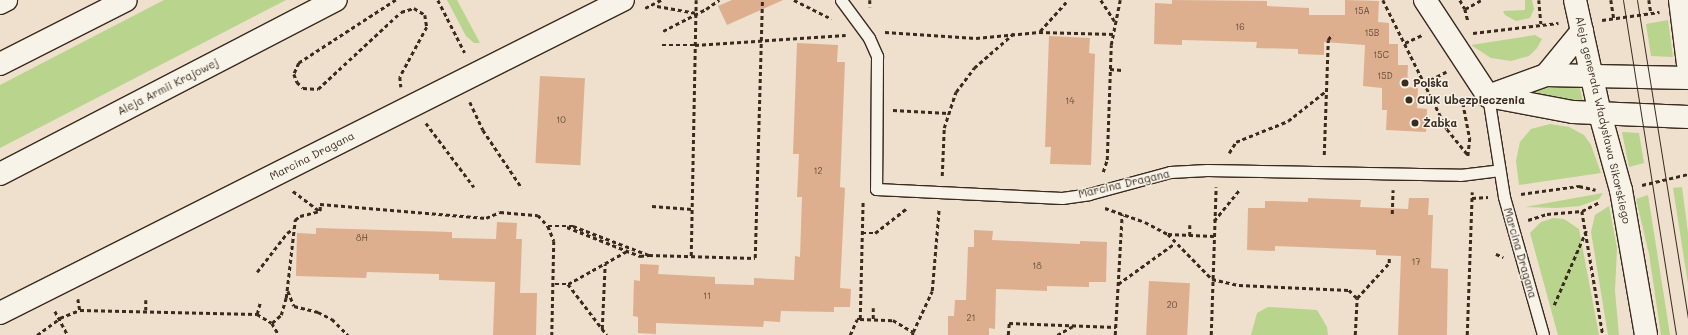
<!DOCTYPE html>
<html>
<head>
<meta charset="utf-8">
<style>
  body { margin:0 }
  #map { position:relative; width:1688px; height:335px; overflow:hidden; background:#efdfcd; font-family:Mali,sans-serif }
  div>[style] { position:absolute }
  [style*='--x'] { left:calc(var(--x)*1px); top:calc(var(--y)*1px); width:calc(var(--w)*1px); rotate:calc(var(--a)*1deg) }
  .green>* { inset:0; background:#b8d48d }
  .building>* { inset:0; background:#ddaf8e; transform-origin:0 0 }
  .path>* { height:2.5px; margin-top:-1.25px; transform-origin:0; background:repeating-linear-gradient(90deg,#3b2a1e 0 4px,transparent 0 7px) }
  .roads { filter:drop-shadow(1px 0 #3b2a1e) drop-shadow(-1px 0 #3b2a1e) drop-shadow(0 1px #3b2a1e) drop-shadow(0 -1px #3b2a1e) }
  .lane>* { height:11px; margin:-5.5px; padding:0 5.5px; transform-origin:5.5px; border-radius:5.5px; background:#f7f3e8 }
  .street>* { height:22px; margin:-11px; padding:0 11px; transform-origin:11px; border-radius:11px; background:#f7f3e8 }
  .secondary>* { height:22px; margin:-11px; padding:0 11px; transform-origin:11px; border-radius:11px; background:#f7f3e8 }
  .primary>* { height:22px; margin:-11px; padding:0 11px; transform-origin:11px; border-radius:11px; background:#f7f3e8 }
  .tram>* { height:1px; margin:-0.5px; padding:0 0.5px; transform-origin:0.5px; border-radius:0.5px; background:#3b2a1e }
  .dots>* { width:11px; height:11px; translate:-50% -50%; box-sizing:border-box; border:2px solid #f7f3e8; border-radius:50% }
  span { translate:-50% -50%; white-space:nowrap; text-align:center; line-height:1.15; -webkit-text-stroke:3px #f7f3e8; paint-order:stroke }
  .number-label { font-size:9px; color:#644b3a }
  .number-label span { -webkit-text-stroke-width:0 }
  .poi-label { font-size:11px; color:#3b2a1e; font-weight:700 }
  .left { translate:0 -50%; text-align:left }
  .street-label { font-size:11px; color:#3b2a1e }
</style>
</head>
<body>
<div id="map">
  <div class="green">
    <div style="clip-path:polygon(164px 0,286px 0,0 148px,0 85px)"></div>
    <div style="clip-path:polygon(447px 0,457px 0,480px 43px,474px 43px,466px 36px)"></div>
    <div style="clip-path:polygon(1525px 0,1532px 0,1534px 9px,1530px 18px,1516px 21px,1505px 15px,1503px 11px,1525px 10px)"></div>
    <div style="clip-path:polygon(1668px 20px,1673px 57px,1651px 56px,1646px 24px)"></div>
    <div style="clip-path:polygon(1535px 35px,1542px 39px,1537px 48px,1529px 56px,1511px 61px,1491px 58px,1471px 45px)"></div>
    <div style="clip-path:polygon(1578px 79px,1583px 102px,1520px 95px,1531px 90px,1551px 87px)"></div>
    <div style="clip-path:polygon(1550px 124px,1569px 127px,1584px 135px,1591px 145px,1601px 173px,1519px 185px,1516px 161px,1520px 142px,1531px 129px)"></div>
    <div style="clip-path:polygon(1622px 132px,1639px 133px,1644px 163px,1629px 167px)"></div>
    <div style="clip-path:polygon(1682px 187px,1688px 233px,1688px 284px,1673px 188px)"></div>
    <div style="clip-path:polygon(1603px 193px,1599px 199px,1580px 206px,1556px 208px,1525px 207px)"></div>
    <div style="clip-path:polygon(1648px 195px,1666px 309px,1670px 335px,1661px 335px,1649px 254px,1636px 199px)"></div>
    <div style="clip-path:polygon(1609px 206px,1617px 248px,1615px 291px,1619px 335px,1608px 335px,1591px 232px,1595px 215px)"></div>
    <div style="clip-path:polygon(1553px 218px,1564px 219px,1579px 229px,1599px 335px,1558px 335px,1530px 233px,1541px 222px)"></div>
    <div style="clip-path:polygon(1268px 307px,1317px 310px,1327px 327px,1328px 335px,1251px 335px,1257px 313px)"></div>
  </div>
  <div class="building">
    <div style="clip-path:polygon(732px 0,783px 0,727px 25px,718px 6px)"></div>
    <div style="clip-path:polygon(1172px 0,1267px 1px,1267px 6px,1309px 8px,1309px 15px,1345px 15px,1345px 0,1379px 1px,1378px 22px,1389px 23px,1389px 44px,1398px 44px,1398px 65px,1408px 65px,1407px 87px,1418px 88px,1417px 108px,1427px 109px,1426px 132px,1386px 130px,1387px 110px,1382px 110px,1382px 88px,1363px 86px,1365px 45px,1324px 42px,1324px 55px,1298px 54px,1298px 49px,1256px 48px,1257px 42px,1182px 40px,1182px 45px,1154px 44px,1155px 3px,1172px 4px)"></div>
    <div style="clip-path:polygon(1049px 36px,1090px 38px,1089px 53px,1095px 54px,1091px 165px,1050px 164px,1051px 147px,1045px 147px)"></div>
    <div style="clip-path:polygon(797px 43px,838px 45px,837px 62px,845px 62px,840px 187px,845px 188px,840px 288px,851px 289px,850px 307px,834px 307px,834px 312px,781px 311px,780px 322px,764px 321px,763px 327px,656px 323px,656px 334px,638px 333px,638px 317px,633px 316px,634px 280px,640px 281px,640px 264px,659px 265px,658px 274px,715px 277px,715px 284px,754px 285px,754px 278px,794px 280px,795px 256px,800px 257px,802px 197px,797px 197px,799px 154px,793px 154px)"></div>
    <div style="left:540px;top:76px;width:45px;height:87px;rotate:3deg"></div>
    <div style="clip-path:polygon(1308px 198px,1361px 200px,1360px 207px,1408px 209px,1409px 198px,1429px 198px,1428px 215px,1433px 215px,1431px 268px,1448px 269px,1447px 335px,1398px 335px,1401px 256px,1376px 255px,1376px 250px,1275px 246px,1275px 251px,1247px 250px,1248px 208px,1265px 208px,1265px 201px,1308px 202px)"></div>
    <div style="clip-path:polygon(497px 222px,517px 223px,516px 239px,522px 239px,520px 293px,537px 293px,536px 335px,493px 335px,495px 282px,439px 280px,439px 274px,367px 272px,366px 278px,296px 276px,297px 233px,316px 234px,316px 228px,452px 232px,452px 238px,496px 239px)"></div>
    <div style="clip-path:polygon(974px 230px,993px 231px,992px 240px,1080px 244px,1080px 241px,1107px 242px,1106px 282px,1089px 282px,1089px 287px,1047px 286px,1047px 291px,996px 289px,995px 329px,989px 328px,989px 335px,948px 335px,948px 316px,954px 316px,955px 300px,966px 300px,968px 247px,974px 247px)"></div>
    <div style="left:1149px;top:281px;width:41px;height:54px;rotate:3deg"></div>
  </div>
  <div class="path">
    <div style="--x:396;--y:0;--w:116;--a:147"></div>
    <div style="--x:299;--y:63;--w:12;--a:114"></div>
    <div style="--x:294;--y:74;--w:9;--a:69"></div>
    <div style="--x:297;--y:82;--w:8;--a:45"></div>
    <div style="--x:303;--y:88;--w:15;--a:4"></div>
    <div style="--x:318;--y:89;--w:113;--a:-42.9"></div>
    <div style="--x:401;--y:12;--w:14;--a:-17"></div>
    <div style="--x:414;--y:8;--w:13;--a:32"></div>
    <div style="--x:425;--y:15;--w:12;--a:81"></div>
    <div style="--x:427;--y:27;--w:57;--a:118.4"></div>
    <div style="--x:400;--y:77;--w:10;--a:84"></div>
    <div style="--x:438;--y:0;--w:59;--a:63"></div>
    <div style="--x:794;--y:0;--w:42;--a:26.6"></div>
    <div style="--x:870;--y:0;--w:7;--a:90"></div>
    <div style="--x:1101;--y:0;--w:27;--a:57"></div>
    <div style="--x:1383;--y:0;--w:144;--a:63.6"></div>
    <div style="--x:1447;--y:129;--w:33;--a:51"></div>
    <div style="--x:1460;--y:0;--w:10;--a:61"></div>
    <div style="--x:1465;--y:9;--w:18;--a:-29"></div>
    <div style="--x:1539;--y:0;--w:24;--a:85"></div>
    <div style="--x:1611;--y:0;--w:18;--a:81"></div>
    <div style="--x:1649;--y:0;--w:13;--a:81"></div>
    <div style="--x:657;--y:6;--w:40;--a:10"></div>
    <div style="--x:645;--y:8;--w:18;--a:-27"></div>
    <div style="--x:1465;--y:9;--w:12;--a:76"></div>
    <div style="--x:1602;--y:20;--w:58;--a:-8"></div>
    <div style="--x:663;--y:31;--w:48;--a:-27.1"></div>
    <div style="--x:706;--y:9;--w:16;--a:-35"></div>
    <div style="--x:1040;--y:31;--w:42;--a:-47.9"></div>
    <div style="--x:885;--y:32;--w:91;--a:3.8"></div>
    <div style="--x:976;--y:38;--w:63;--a:-5.4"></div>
    <div style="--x:1039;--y:32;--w:75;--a:1.5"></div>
    <div style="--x:1473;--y:33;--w:86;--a:-6.7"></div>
    <div style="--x:1405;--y:43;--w:19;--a:-25"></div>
    <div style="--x:662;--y:45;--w:33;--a:0"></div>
    <div style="--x:695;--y:45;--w:151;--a:-3.8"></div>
    <div style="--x:1110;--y:69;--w:12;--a:5"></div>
    <div style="--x:1424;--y:83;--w:25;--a:-27"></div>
    <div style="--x:470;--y:102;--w:31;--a:65"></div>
    <div style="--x:483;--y:130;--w:70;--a:56.1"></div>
    <div style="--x:1463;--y:103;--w:36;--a:79"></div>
    <div style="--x:1470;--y:138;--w:19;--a:96"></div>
    <div style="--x:893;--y:110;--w:55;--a:3.1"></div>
    <div style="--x:426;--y:123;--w:80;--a:53.1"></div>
    <div style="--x:1229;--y:153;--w:13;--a:-58"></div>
    <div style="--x:1236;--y:142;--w:56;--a:-22"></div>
    <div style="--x:1288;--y:121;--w:48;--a:-38.3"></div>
    <div style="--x:1324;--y:155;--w:115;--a:-88"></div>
    <div style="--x:1328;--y:40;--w:7;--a:-56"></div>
    <div style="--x:1103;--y:172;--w:13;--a:-72"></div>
    <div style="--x:1107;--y:160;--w:115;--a:-88"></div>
    <div style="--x:1111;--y:45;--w:46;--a:-78.7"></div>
    <div style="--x:942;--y:176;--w:48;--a:-87.6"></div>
    <div style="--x:944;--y:128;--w:38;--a:-72"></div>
    <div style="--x:956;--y:92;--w:30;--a:-53"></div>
    <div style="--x:974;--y:68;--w:53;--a:-41.2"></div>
    <div style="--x:1642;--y:185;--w:47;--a:-13.4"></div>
    <div style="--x:293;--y:191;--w:34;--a:37"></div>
    <div style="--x:320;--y:211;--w:7;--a:-90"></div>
    <div style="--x:320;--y:204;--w:167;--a:4.8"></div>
    <div style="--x:486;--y:218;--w:15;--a:-23"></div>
    <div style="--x:500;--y:212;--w:38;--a:5"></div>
    <div style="--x:538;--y:215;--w:15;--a:48"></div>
    <div style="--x:548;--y:226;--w:16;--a:68"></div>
    <div style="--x:554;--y:241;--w:94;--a:91.2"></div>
    <div style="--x:1521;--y:194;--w:59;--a:-7.9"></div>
    <div style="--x:1579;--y:186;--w:17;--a:13"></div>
    <div style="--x:1472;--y:198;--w:16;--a:-4"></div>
    <div style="--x:652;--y:206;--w:40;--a:4.3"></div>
    <div style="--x:1105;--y:208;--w:42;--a:19.3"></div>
    <div style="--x:1145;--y:222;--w:26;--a:28"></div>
    <div style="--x:1168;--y:234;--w:63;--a:45.6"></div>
    <div style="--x:1212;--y:279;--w:28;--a:13"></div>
    <div style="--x:1239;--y:285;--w:110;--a:2.6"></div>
    <div style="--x:1349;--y:290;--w:11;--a:45"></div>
    <div style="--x:1582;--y:211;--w:126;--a:80.4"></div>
    <div style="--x:1392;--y:214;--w:24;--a:-88"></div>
    <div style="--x:1528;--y:220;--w:20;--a:-18"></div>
    <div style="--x:1547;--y:214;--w:35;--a:-5"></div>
    <div style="--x:1582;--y:211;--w:20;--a:-27"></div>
    <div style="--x:1214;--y:221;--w:41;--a:-50.9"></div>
    <div style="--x:1190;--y:225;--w:11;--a:90"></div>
    <div style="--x:548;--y:226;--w:25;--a:0"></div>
    <div style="--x:573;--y:226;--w:81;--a:20.9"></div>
    <div style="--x:649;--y:255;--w:106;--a:1.6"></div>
    <div style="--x:755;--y:258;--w:258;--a:-88.4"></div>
    <div style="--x:567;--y:227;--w:79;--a:21.7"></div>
    <div style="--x:640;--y:256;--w:9;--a:-6"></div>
    <div style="--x:862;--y:233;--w:13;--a:0"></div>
    <div style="--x:875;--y:233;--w:41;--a:-38"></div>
    <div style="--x:1168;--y:234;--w:46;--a:2.5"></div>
    <div style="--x:1496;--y:254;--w:8;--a:23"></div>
    <div style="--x:691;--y:256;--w:256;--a:-88.9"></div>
    <div style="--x:257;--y:272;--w:49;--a:-52.4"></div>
    <div style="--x:287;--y:233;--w:7;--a:-34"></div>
    <div style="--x:555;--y:284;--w:13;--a:0"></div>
    <div style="--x:568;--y:284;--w:68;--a:-29.2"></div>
    <div style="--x:568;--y:284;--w:64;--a:52.6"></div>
    <div style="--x:1118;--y:284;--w:70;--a:-35.7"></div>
    <div style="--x:288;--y:291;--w:16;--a:68"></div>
    <div style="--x:294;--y:306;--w:25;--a:14"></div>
    <div style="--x:318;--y:312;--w:16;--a:27"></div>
    <div style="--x:332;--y:319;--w:23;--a:45"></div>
    <div style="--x:78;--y:299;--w:11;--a:80"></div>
    <div style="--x:146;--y:300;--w:10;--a:90"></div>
    <div style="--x:1554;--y:305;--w:81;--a:-66.6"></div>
    <div style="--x:55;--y:311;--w:27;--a:62"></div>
    <div style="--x:257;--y:314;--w:11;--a:-75"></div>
    <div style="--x:860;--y:319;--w:33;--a:2"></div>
    <div style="--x:893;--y:320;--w:23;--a:31"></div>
    <div style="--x:913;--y:332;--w:3;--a:90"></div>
    <div style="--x:873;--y:319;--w:11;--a:-90"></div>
    <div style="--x:272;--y:323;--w:12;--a:-42"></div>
    <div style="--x:281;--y:315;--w:18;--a:-74"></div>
    <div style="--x:286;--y:298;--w:79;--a:-83.4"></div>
    <div style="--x:295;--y:220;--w:6;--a:-39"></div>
    <div style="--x:300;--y:216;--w:21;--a:-14"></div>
    <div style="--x:602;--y:329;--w:65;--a:-87.4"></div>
    <div style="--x:913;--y:332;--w:45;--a:-65.1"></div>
    <div style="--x:932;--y:291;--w:83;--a:-85.2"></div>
    <div style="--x:37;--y:335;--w:29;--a:-36"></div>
    <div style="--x:60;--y:318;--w:22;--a:-22"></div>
    <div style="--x:80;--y:310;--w:177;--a:1.3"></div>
    <div style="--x:257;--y:314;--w:17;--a:31"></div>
    <div style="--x:272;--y:323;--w:14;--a:60"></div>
    <div style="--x:850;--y:335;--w:17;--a:-66"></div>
    <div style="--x:857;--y:319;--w:3;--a:0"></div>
    <div style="--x:860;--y:319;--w:119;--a:-88.6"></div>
    <div style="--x:1008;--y:335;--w:12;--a:-85"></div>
    <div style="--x:1009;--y:323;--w:107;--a:2.1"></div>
    <div style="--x:1057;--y:335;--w:21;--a:-29"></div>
    <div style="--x:1115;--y:335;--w:121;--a:-86.7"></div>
    <div style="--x:1211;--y:335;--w:148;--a:-88.1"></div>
    <div style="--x:1355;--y:335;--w:37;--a:-87"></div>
    <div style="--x:1357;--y:298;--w:47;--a:-47.6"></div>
    <div style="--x:1389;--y:263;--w:7;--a:-90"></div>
    <div style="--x:1467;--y:335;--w:143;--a:-88"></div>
  </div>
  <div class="roads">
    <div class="lane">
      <div style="--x:841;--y:0;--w:47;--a:53.6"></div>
      <div style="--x:869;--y:38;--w:20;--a:66"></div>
      <div style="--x:877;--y:56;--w:133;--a:90.4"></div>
      <div style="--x:876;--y:189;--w:186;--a:2.8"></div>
      <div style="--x:1062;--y:198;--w:27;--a:-8"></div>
      <div style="--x:1089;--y:194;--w:84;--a:-15.2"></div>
      <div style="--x:1170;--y:172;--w:37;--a:-3"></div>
      <div style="--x:1207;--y:170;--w:253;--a:1.1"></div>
      <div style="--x:1460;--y:175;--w:38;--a:-7"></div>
      <div style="--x:1488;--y:96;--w:102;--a:81"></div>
      <div style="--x:1504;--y:197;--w:143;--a:74.2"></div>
    </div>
    <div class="street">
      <div style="--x:1425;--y:0;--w:115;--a:56.7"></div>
      <div style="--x:1488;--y:96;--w:86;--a:10.7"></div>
      <div style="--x:1573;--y:112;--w:115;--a:2.5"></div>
      <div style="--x:0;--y:3;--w:7;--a:-27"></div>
      <div style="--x:1488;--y:96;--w:62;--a:-19.9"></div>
      <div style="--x:1546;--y:75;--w:142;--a:1.2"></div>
      <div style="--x:0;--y:313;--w:697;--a:-26.68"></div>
    </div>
    <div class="secondary">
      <div style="--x:1575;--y:0;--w:117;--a:77.6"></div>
      <div style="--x:1600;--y:114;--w:79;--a:74.6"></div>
      <div style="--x:1621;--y:190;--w:147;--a:80.2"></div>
      <div style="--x:1680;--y:0;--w:64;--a:82.9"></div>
      <div style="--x:1546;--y:75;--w:57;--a:-50.7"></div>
    </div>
    <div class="primary">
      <div style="--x:0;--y:64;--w:141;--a:-26.9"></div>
      <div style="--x:0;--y:174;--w:378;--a:-27.4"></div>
    </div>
  </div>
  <div class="tram">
    <div style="--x:1623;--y:0;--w:339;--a:81"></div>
    <div style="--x:1637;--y:0;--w:324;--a:80.9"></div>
  </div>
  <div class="dots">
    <div style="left:1405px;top:83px;background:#3b2a1e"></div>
    <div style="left:1409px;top:100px;background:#3b2a1e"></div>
    <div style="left:1415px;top:123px;background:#3b2a1e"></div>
  </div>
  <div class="number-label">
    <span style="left:1362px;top:11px">15A</span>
    <span style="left:1240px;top:27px">16</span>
    <span style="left:1372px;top:33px">15B</span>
    <span style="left:1381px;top:55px">15C</span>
    <span style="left:1385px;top:76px">15D</span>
    <span style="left:1070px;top:101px">14</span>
    <span style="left:561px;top:120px">10</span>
    <span style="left:818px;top:171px">12</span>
    <span style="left:362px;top:238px">8H</span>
    <span style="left:1416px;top:262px">17</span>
    <span style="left:1037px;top:266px">18</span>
    <span style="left:707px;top:296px">11</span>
    <span style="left:1172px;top:305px">20</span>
    <span style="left:971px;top:318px">21</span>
  </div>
  <div class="poi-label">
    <span class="left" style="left:1413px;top:83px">Polska</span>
    <span class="left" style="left:1417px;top:100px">CUK Ubezpieczenia</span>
    <span class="left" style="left:1423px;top:123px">Żabka</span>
  </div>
  <div class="street-label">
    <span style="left:168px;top:87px;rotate:-27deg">Aleja Armii Krajowej</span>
    <span style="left:1603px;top:120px;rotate:77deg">Aleja generała Władysława Sikorskiego</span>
    <span style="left:312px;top:156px;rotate:-27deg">Marcina Dragana</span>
    <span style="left:1124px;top:184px;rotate:-13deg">Marcina Dragana</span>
    <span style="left:1520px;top:253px;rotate:74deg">Marcina Dragana</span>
  </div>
</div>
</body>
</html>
